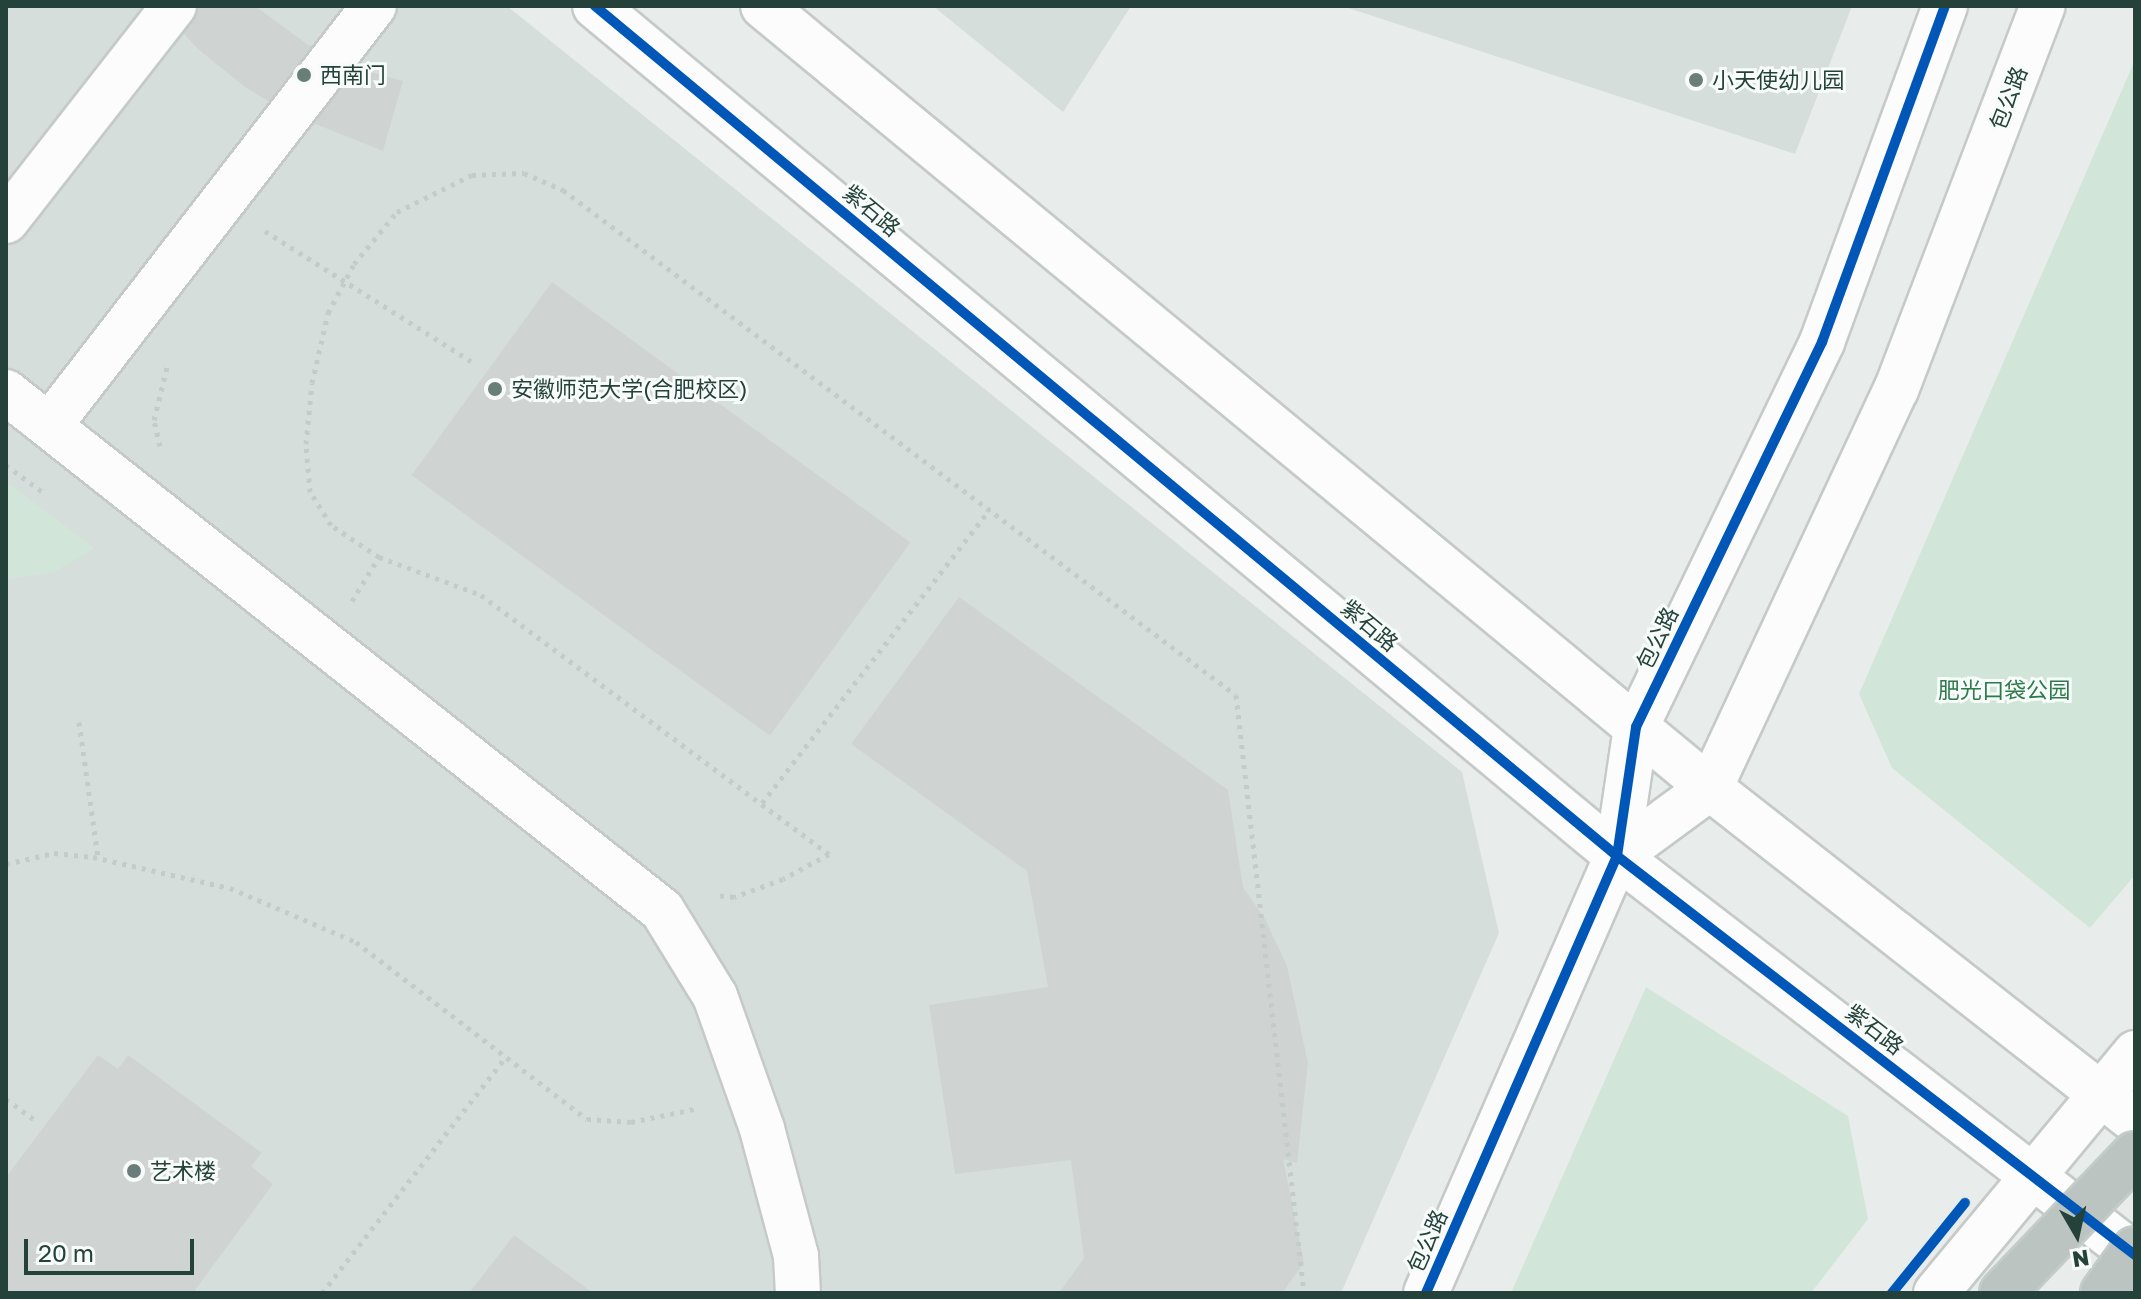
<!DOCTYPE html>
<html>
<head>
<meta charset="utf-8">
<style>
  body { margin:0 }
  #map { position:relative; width:2141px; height:1299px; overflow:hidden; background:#e8edeb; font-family:"Golos Text","Noto Sans SC",sans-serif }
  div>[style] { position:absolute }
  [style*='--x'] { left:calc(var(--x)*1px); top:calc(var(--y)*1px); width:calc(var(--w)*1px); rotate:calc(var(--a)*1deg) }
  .built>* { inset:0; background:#d6dedb }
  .green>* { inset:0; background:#d1e6d8 }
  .building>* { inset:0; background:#cfd4d2; transform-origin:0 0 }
  .path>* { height:5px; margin-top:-2.5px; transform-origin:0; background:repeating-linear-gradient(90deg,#c3ccca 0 4px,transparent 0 10px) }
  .roads { filter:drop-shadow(2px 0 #c5cac8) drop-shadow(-2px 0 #c5cac8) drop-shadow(0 2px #c5cac8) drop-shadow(0 -2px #c5cac8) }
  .minor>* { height:44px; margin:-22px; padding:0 22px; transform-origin:22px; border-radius:22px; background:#fcfcfc }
  .bridges { filter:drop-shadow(2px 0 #c3ccc9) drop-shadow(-2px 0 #c3ccc9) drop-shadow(0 2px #c3ccc9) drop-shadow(0 -2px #c3ccc9) }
  .highway-bridge>* { height:44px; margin:-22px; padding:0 22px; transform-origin:22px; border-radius:22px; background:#bcc4c2 }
  .cycleway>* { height:10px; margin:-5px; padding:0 5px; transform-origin:5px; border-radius:5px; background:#0057b8 }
  .dots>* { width:22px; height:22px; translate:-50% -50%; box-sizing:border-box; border:4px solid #f7fbf9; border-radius:50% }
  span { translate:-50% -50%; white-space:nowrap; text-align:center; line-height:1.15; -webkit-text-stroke:6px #f7fbf9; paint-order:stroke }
  .poi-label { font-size:22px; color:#24423a }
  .left { translate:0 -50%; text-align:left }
  .street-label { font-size:22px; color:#24423a }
  .park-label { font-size:22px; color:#2d7a4b }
  .frame { position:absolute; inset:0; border:8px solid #24423a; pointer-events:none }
  .north { position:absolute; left:2037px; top:1195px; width:80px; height:80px; -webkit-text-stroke:6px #f7fbf9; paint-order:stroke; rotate:171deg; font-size:22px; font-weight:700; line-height:32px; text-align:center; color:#24423a }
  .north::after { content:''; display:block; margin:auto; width:28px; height:36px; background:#24423a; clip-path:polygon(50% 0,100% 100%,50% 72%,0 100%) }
  .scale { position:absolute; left:24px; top:1239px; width:170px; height:36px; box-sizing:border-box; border:4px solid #24423a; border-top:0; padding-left:10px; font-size:24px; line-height:28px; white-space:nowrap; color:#24423a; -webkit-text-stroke:6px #f7fbf9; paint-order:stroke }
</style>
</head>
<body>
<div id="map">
  <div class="built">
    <div style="clip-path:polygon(6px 6px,507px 6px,1462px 772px,1499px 933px,1341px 1293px,6px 1293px)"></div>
    <div style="clip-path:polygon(933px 6px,1131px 6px,1063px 112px)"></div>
    <div style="clip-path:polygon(1342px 6px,1852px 6px,1795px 154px)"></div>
  </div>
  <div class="green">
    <div style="clip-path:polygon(2135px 60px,2135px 875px,2090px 928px,1892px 768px,1859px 694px)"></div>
    <div style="clip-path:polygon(6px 482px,94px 548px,54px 572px,6px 579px)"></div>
    <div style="clip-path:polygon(1646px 987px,1848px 1116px,1868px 1219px,1811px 1293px,1511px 1293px)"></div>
  </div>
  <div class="building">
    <div style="clip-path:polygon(158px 6px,255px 6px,307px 44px,355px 68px,403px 81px,383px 151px,288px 113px,245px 87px,199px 50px)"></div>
    <div style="left:552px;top:282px;width:443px;height:239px;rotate:36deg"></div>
    <div style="clip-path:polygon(959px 597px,1228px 790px,1243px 887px,1265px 919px,1287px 966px,1308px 1063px,1297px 1163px,1283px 1159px,1304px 1263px,1282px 1293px,1059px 1293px,1084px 1258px,1071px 1160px,955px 1174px,929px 1005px,1048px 987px,1027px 871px,851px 744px)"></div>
    <div style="clip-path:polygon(98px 1055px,118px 1069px,128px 1055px,262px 1153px,251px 1166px,273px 1184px,193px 1293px,6px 1293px,6px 1177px)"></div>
    <div style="clip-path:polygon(514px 1235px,593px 1293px,469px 1293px)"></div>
  </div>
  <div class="path">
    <div style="--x:265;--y:231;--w:247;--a:32.3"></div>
    <div style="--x:160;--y:446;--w:27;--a:-103"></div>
    <div style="--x:154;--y:420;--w:59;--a:-76.2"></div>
    <div style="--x:6;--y:465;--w:47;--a:36.4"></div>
    <div style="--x:379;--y:557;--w:58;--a:-146.3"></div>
    <div style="--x:331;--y:525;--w:39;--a:-122"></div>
    <div style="--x:310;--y:492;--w:48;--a:-94.8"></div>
    <div style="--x:306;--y:444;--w:61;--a:-84.4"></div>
    <div style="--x:312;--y:383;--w:72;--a:-77.1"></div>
    <div style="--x:328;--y:313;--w:55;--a:-62"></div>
    <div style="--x:354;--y:264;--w:67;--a:-50.4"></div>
    <div style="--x:397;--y:212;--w:84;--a:-26.3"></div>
    <div style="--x:472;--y:175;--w:52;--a:-2.2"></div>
    <div style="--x:524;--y:173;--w:43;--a:23.6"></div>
    <div style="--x:563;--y:190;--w:841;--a:36.88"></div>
    <div style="--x:1236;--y:695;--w:602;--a:83.51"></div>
    <div style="--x:352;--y:601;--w:52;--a:-58.5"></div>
    <div style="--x:379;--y:557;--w:109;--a:20.4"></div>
    <div style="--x:481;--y:595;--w:434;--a:36.7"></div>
    <div style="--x:829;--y:854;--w:52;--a:151.5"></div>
    <div style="--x:783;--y:879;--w:52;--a:159.8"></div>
    <div style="--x:734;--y:897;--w:18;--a:-174"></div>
    <div style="--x:79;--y:722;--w:137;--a:82"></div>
    <div style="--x:762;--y:803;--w:371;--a:-52.2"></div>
    <div style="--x:6;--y:864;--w:49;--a:-12.9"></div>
    <div style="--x:54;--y:853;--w:39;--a:6"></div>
    <div style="--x:93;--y:857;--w:140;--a:12.8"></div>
    <div style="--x:230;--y:888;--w:137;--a:23.2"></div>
    <div style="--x:356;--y:942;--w:291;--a:37.5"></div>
    <div style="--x:587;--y:1119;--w:44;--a:3.9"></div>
    <div style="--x:631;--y:1122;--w:69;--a:-11.6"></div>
    <div style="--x:6;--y:1099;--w:34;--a:36"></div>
    <div style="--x:322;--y:1293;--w:298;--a:-52.1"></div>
  </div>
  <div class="roads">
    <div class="minor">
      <div style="--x:595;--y:6;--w:1329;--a:39.75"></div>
      <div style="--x:1617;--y:856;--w:654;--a:37.61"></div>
      <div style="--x:763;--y:6;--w:1228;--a:39.55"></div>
      <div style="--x:1710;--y:788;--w:540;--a:38.08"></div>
      <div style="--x:6;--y:221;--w:273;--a:-52"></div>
      <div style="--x:6;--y:392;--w:836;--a:38.3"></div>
      <div style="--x:662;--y:910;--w:101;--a:58.4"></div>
      <div style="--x:715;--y:996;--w:141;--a:70.5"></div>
      <div style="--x:762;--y:1129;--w:131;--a:75"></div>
      <div style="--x:796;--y:1256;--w:37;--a:87"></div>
      <div style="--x:49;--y:426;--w:531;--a:-52.27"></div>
      <div style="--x:1617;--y:856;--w:115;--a:-36.2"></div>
      <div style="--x:1710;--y:788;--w:439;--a:-65"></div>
      <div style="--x:1896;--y:390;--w:411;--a:-69.1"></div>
      <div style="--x:1426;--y:1293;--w:477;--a:-66.4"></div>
      <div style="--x:1617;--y:856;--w:130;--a:-81.6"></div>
      <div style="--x:1636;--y:727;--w:428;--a:-64.2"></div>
      <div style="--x:1822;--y:342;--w:358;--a:-69.9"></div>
      <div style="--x:1936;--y:1293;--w:312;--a:-50.3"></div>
    </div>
  </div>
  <div class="bridges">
    <div class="highway-bridge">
      <div style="--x:2002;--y:1293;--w:192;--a:-46.3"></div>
      <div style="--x:2103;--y:1293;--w:54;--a:-54"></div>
    </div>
  </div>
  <div class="cycleway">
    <div style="--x:595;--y:6;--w:1329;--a:39.75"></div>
    <div style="--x:1617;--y:856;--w:654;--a:37.61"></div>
    <div style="--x:1426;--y:1293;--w:477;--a:-66.4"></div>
    <div style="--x:1617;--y:856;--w:130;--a:-81.6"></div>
    <div style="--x:1636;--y:727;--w:428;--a:-64.2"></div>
    <div style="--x:1822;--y:342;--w:358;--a:-69.9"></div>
    <div style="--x:1892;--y:1293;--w:116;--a:-51"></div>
  </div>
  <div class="dots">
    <div style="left:304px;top:75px;background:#697e78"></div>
    <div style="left:1696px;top:80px;background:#697e78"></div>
    <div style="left:495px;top:389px;background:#697e78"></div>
    <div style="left:134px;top:1171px;background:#697e78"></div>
  </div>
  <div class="poi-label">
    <span class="left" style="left:320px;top:75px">西南门</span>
    <span class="left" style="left:1712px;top:80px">小天使幼儿园</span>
    <span class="left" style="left:511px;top:389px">安徽师范大学(合肥校区)</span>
    <span class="left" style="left:150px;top:1171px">艺术楼</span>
  </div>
  <div class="street-label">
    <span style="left:2008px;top:98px;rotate:-69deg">包公路</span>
    <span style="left:872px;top:210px;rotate:40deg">紫石路</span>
    <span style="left:1370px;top:625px;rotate:40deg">紫石路</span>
    <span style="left:1657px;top:638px;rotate:-64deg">包公路</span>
    <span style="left:1875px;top:1029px;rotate:38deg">紫石路</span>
    <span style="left:1427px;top:1241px;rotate:-66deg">包公路</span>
  </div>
  <div class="park-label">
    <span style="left:2004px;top:690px">肥光口袋公园</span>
  </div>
  <div class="frame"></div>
  <div class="north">N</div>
  <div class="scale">20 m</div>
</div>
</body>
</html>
